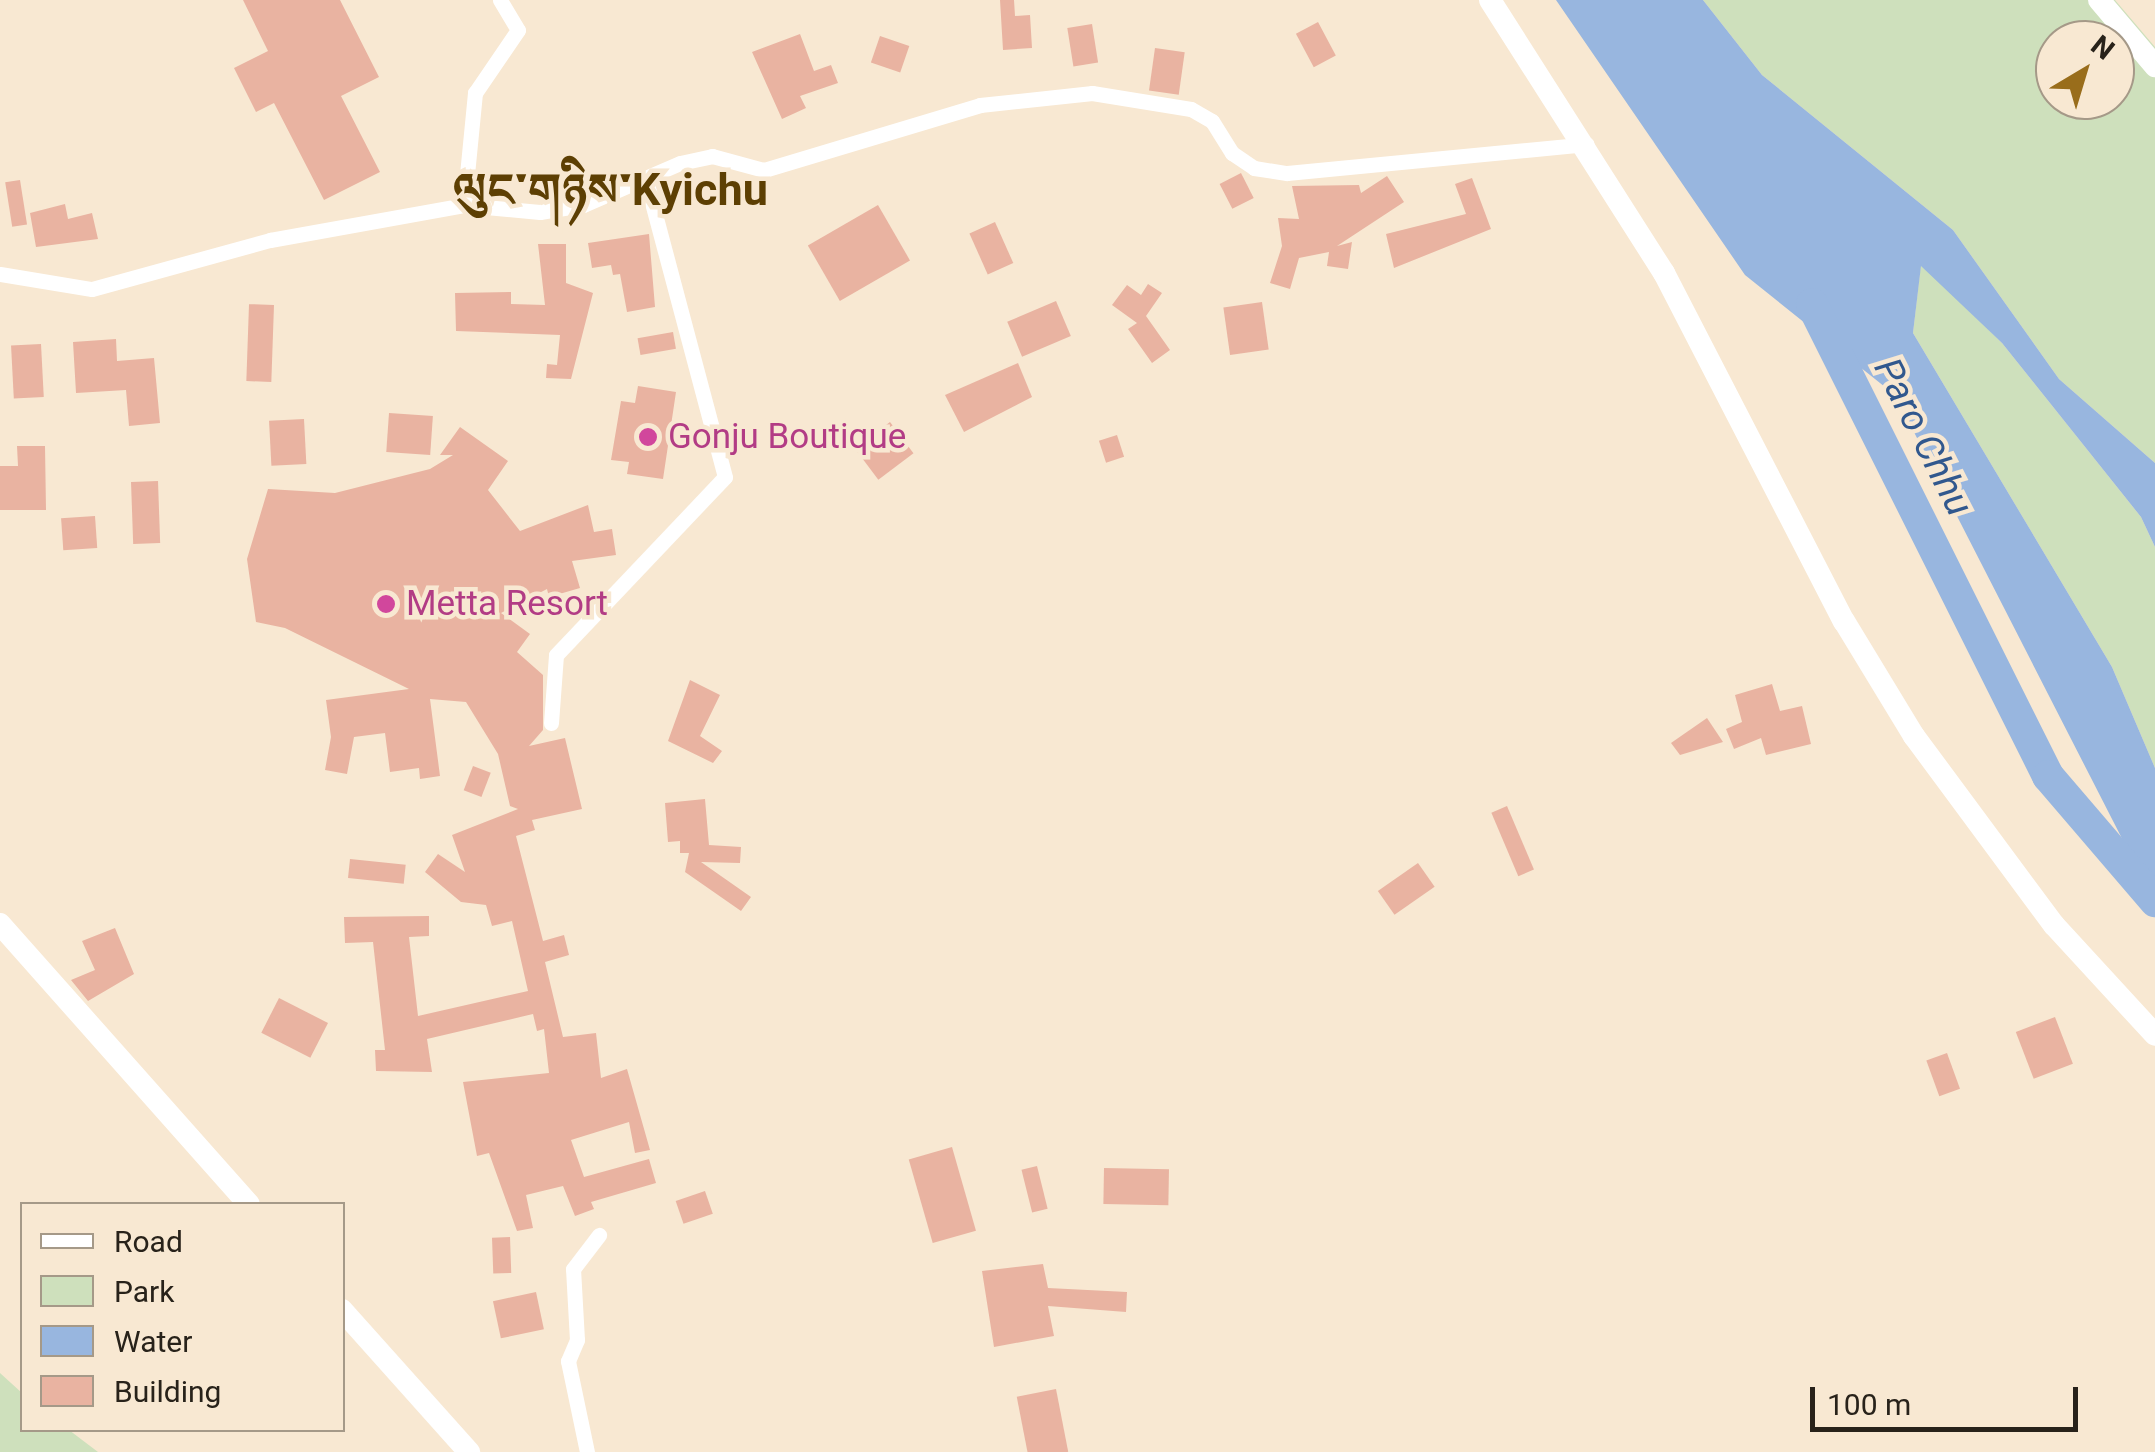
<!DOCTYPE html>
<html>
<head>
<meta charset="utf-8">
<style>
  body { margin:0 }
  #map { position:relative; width:2155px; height:1452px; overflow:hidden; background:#f8e8d2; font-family:Roboto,"Noto Serif Tibetan",sans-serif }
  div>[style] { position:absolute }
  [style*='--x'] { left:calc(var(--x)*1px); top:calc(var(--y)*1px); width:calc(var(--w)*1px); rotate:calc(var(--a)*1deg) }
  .green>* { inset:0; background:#cee0bc }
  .water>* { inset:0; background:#98b6df }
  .river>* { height:32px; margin:-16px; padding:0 16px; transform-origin:16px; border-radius:16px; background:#98b6df }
  .building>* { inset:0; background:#e9b3a1; transform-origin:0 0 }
  .street>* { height:15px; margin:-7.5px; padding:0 7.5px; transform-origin:7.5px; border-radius:7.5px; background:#fff }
  .secondary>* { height:22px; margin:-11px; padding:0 11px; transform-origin:11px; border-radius:11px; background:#fff }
  .dots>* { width:28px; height:28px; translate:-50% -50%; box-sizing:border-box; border:5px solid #f8e8d2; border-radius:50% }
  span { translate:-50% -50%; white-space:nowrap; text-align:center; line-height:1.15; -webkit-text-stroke:9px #f8e8d2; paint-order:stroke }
  .hotel-label { font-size:35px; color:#b23c85 }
  .left { translate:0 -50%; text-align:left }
  .water-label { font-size:38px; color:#31588e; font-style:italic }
  .district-label { font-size:45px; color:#5d3f03; font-weight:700 }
  .legend { position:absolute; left:20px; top:1202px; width:325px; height:230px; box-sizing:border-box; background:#f8e8d2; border:2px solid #a59988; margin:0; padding:12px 18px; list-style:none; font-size:30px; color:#28221a }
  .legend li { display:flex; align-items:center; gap:20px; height:50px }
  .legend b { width:50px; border:2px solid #a59988 }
  .north { position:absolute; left:2035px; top:20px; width:100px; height:100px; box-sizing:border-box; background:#f8e8d2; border:2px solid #a59988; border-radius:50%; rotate:38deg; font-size:28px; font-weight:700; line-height:40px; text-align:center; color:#28221a }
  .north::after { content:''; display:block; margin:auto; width:35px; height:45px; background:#996d1b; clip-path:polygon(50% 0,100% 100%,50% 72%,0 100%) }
  .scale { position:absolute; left:1810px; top:1387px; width:268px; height:45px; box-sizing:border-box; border:5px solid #28221a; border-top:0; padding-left:12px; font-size:30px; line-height:35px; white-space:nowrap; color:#28221a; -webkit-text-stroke:8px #f8e8d2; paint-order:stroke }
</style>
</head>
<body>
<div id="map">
  <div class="green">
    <div style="clip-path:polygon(evenodd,1703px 0,2115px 0,2155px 47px,2155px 463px,2059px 379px,1953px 230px,1762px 75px,1703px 0,2055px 40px,2115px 40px,2115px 100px,2055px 100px,2055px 40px)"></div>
    <div style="clip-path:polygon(1921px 264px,2002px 343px,2141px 517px,2155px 547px,2155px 768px,2112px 667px,1913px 333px)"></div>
    <div style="clip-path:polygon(0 1373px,22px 1393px,22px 1430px,69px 1430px,98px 1452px,0 1452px)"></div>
  </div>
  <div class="water">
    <div style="clip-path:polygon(1556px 0,1703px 0,1762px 75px,1953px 230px,2059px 379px,2155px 463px,2155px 547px,2141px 517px,2002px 343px,1921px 266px,1913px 333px,2112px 667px,2155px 768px,2155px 903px,1895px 395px,1745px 275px)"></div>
  </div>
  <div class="river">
    <div style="--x:1812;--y:304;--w:528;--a:63.43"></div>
    <div style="--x:2048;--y:776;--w:165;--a:49.4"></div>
  </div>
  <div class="building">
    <div style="clip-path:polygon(243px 0,340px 0,379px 77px,341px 96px,380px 172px,324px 200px,274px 103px,256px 112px,234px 68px,268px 51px)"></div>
    <div style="clip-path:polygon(1000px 0,1014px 0,1015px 16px,1030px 15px,1032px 48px,1003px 50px)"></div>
    <div style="left:1318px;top:22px;width:38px;height:25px;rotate:62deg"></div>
    <div style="left:1092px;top:24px;width:39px;height:25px;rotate:81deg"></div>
    <div style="clip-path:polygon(800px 34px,814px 71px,831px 65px,838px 83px,800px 96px,806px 108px,782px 119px,752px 52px)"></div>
    <div style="left:880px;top:36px;width:31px;height:28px;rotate:19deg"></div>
    <div style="left:1155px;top:48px;width:30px;height:43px;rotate:8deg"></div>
    <div style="left:1241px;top:173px;width:28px;height:24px;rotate:63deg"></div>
    <div style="clip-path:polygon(1387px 176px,1404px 202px,1337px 246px,1352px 242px,1348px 269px,1327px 266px,1329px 252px,1299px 258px,1290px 289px,1270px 283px,1282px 246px,1278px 218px,1299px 219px,1292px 186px,1359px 185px,1361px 193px)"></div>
    <div style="clip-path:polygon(1472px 178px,1491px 229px,1394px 268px,1386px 234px,1466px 214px,1455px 184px)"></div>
    <div style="left:20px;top:180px;width:45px;height:15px;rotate:81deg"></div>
    <div style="clip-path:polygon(65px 204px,68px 219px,92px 213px,98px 239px,36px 247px,30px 213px)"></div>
    <div style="left:878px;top:205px;width:64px;height:81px;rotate:60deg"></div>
    <div style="left:995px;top:222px;width:45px;height:28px;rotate:66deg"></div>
    <div style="clip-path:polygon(649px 234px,655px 307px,627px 312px,620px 274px,613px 275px,611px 265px,592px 268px,588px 243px)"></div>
    <div style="clip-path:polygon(538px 244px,566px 244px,566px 283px,593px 293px,571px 379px,546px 378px,547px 364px,557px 365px,560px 335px,456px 331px,455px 293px,511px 292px,511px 304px,545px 305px)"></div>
    <div style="clip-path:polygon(1148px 284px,1162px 293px,1146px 316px,1170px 350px,1152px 363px,1128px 329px,1137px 323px,1112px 305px,1127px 285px,1141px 295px)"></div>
    <div style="left:1056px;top:301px;width:38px;height:53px;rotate:67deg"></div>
    <div style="left:1262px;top:302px;width:48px;height:39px;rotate:82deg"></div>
    <div style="left:274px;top:305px;width:77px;height:25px;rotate:92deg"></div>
    <div style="left:673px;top:332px;width:17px;height:36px;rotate:80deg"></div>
    <div style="clip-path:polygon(116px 339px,117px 361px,154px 358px,160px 423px,129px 426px,126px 390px,76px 393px,73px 342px)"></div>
    <div style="left:41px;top:344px;width:53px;height:30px;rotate:87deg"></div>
    <div style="clip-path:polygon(1018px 363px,1032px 397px,964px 432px,945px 395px)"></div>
    <div style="clip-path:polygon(638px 386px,676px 392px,663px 479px,627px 474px,629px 462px,611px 460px,621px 401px,635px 403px)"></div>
    <div style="left:389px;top:413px;width:44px;height:39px;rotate:4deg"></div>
    <div style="left:304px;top:419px;width:45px;height:35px;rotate:87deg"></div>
    <div style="left:890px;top:422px;width:39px;height:44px;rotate:53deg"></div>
    <div style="clip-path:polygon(460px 427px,508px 461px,488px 490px,520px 531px,588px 505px,594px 532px,612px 529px,616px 555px,572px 561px,580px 588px,549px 597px,547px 589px,501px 613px,530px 634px,517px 652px,543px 675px,543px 730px,529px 746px,565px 738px,582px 809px,532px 820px,535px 830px,516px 836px,543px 941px,564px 935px,569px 955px,545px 962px,563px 1037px,596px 1033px,601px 1078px,627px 1069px,650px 1150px,635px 1153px,629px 1122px,571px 1140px,584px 1177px,649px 1159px,656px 1183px,591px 1202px,594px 1209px,575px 1216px,563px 1186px,526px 1195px,533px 1228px,517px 1231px,489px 1153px,477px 1156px,463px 1082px,549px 1073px,544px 1029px,537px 1031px,533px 1014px,427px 1039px,432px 1072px,376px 1071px,375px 1050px,385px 1050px,373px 942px,345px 943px,344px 917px,429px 916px,429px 936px,409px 937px,418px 1016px,528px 991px,512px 921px,492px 926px,486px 905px,461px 902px,425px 872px,438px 854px,465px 872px,452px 835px,518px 809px,510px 806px,498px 754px,466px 702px,430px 699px,440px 776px,420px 779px,419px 768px,390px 772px,385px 733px,354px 737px,347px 774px,325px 770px,331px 737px,326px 700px,409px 689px,285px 628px,256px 622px,247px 559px,268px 489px,335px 493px,430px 469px,453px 455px,440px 455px)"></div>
    <div style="left:1117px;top:435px;width:23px;height:19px;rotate:72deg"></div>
    <div style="clip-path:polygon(17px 446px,45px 446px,46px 510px,0 510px,0 466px,18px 466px)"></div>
    <div style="left:158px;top:481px;width:62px;height:27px;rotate:88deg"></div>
    <div style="left:95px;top:516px;width:32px;height:34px;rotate:86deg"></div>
    <div style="clip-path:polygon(690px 680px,720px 695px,700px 736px,722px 751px,713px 763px,668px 741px)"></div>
    <div style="clip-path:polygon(1772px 684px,1780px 711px,1802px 706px,1811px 744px,1766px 755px,1761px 738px,1734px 749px,1726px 729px,1742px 722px,1735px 695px)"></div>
    <div style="clip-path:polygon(1707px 718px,1723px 742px,1680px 755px,1671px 743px)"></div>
    <div style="left:473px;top:766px;width:19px;height:26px;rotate:21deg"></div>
    <div style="clip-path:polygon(705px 799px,709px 845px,741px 847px,740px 863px,701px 862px,751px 897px,741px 911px,685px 872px,689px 853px,680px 853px,680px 841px,668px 842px,665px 803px)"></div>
    <div style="left:1507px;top:806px;width:69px;height:17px;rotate:67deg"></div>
    <div style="left:350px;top:859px;width:56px;height:19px;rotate:6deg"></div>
    <div style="left:1418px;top:863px;width:29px;height:49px;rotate:55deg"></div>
    <div style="clip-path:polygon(115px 928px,134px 974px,88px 1001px,71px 980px,95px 970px,82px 941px)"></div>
    <div style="left:279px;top:998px;width:55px;height:39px;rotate:27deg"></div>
    <div style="left:2055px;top:1017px;width:50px;height:42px;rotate:69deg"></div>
    <div style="left:1947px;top:1053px;width:38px;height:22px;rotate:70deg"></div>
    <div style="left:952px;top:1147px;width:87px;height:45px;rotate:74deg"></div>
    <div style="left:1037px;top:1166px;width:44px;height:16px;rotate:76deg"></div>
    <div style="left:1104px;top:1168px;width:65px;height:36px;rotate:1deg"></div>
    <div style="left:705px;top:1191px;width:24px;height:31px;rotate:71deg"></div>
    <div style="left:510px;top:1237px;width:36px;height:18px;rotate:88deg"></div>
    <div style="clip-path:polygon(1043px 1264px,1048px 1288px,1127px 1292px,1126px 1312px,1048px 1306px,1054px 1336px,994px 1347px,982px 1271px)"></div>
    <div style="left:536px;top:1292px;width:38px;height:44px;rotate:78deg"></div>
    <div style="left:1056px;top:1389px;width:64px;height:40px;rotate:79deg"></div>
  </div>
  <div class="street">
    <div style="--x:464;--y:205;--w:113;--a:-84.4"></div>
    <div style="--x:475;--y:93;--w:76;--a:-55.7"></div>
    <div style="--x:518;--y:30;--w:35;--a:-121"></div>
    <div style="--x:0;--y:274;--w:93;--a:9.3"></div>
    <div style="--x:92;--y:289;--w:185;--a:-15.4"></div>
    <div style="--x:270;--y:240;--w:197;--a:-10.2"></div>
    <div style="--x:464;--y:205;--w:76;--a:5.3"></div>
    <div style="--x:540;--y:212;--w:44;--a:-9.2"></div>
    <div style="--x:583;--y:205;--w:106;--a:-23.4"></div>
    <div style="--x:680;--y:163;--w:33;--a:-12"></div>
    <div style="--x:712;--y:156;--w:54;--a:15.1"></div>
    <div style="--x:764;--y:170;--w:226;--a:-16.7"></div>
    <div style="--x:980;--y:105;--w:113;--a:-6.1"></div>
    <div style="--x:1092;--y:93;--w:100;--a:9.2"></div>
    <div style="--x:1191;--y:109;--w:24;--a:30"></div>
    <div style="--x:1212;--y:121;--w:38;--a:58"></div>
    <div style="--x:1232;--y:153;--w:27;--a:34"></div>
    <div style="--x:1254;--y:168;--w:33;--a:9"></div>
    <div style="--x:1287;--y:173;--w:301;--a:-5.5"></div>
    <div style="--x:551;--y:723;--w:68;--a:-85.8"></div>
    <div style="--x:556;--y:655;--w:245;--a:-46.5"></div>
    <div style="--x:725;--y:477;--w:307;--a:-104.9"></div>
    <div style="--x:587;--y:1452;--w:93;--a:-101.8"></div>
    <div style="--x:568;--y:1361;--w:23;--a:-67"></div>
    <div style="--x:577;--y:1340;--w:71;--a:-93.2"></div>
    <div style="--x:573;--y:1269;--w:43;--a:-52.6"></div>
  </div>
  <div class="secondary">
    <div style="--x:1490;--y:0;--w:324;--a:57.5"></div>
    <div style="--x:1664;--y:273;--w:392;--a:62.7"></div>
    <div style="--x:1844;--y:621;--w:135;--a:58.7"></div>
    <div style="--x:1914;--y:736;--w:235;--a:53.5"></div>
    <div style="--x:2054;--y:925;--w:149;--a:47.4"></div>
    <div style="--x:2099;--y:0;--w:87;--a:49.7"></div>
    <div style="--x:0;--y:924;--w:375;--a:48.4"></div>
    <div style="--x:342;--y:1310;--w:191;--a:48.2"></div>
  </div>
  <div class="dots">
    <div style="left:648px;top:437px;background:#d1479c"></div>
    <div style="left:386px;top:604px;background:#d1479c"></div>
  </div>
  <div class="hotel-label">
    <span class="left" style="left:668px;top:437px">Gonju Boutique</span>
    <span class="left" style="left:406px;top:604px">Metta Resort</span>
  </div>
  <div class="water-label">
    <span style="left:1923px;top:437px;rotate:63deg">Paro Chhu</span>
  </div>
  <div class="district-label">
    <span style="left:610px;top:190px">ལུང་གཉིས་Kyichu</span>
  </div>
  <ul class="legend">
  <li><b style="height:12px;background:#fff"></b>Road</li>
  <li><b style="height:28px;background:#cee0bc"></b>Park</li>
  <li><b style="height:28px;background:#98b6df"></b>Water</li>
  <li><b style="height:28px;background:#e9b3a1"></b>Building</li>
  </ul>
  <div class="north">N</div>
  <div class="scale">100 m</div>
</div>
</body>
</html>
